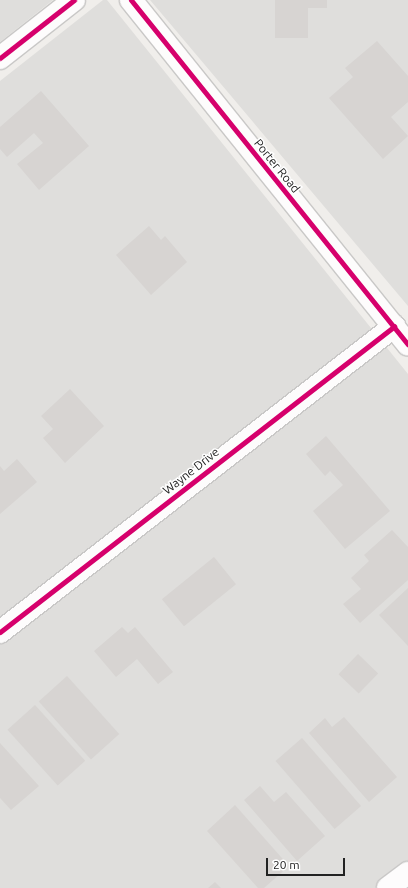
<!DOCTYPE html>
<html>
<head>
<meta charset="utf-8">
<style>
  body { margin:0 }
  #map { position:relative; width:408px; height:888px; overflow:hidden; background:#f0eeeb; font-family:Ubuntu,sans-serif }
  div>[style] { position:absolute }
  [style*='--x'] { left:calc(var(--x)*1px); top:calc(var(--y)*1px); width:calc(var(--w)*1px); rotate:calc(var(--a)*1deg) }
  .residential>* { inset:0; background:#dfdedc }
  .building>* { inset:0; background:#d7d4d2; transform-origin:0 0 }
  .roads { filter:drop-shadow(1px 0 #c9c8c7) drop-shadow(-1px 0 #c9c8c7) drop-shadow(0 1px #c9c8c7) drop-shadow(0 -1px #c9c8c7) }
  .minor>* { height:22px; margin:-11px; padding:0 11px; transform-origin:11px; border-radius:11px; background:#fdfcfc }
  .tertiary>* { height:22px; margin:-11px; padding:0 11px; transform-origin:11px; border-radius:11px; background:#fdfcfc }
  .cycleway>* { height:5px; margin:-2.5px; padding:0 2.5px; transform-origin:2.5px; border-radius:2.5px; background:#d6006c }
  span { translate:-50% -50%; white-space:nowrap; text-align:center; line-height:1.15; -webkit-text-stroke:3px #fff; paint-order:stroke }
  .street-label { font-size:12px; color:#222 }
  .scale { position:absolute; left:266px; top:858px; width:79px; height:18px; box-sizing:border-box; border:2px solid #222; border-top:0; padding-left:5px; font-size:12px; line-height:14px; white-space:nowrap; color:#222; -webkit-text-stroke:3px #fff; paint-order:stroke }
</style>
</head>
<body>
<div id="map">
  <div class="residential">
    <div style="clip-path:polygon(0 0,53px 0,0 42px)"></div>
    <div style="clip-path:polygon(103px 0,107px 0,408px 374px,408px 888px,0 888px,0 81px)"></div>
    <div style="clip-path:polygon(150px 0,408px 0,408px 306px,167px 20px)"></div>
  </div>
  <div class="building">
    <div style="clip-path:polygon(275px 0,327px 0,327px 8px,308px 8px,308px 38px,275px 38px)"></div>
    <div style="clip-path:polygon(377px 41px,408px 76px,408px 102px,391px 117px,408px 136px,383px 159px,329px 98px,353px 77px,345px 68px)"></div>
    <div style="clip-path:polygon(41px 91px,89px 146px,39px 190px,17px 164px,43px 143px,34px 133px,7px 157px,0 149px,0 127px)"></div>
    <div style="clip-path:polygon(149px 226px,161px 240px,165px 236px,187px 262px,151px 295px,116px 255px)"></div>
    <div style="clip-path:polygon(70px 389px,104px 426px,65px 463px,43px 438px,53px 429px,41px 416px)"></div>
    <div style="clip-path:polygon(326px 436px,390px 511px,345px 549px,313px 511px,343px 485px,330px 471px,325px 476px,306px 454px)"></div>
    <div style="clip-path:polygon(17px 459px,37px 482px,0 514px,0 466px,4px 471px)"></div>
    <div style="clip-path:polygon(392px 530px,408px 547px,408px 580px,360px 623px,343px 604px,361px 589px,351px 578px,369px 561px,364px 555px)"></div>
    <div style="left:214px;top:557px;width:35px;height:67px;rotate:51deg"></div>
    <div style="clip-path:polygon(408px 588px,408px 646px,379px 615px)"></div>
    <div style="clip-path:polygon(122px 627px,128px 633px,135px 627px,173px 672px,158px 684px,137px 659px,116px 677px,94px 651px)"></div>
    <div style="left:358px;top:654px;width:28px;height:28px;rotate:44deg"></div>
    <div style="left:67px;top:676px;width:78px;height:38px;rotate:48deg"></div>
    <div style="left:35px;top:705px;width:75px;height:37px;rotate:48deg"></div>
    <div style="clip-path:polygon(344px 717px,397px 777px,369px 802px,309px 733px,325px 718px,332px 727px)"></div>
    <div style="left:302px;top:738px;width:90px;height:35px;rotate:49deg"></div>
    <div style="clip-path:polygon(0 743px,39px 786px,11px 810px,0 798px)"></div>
    <div style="clip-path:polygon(260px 786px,274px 802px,286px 792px,325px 836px,297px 861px,244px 800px)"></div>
    <div style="clip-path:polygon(235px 805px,289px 866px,264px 888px,258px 888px,207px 831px)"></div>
    <div style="clip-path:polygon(215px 882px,221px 888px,208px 888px)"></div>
  </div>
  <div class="roads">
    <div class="minor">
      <div style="--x:0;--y:632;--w:499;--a:-37.8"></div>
      <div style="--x:388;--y:888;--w:25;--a:-37"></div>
    </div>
    <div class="tertiary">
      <div style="--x:131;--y:0;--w:442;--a:51.2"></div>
      <div style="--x:0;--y:58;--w:94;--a:-38.1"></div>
    </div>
  </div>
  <div class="cycleway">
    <div style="--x:131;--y:0;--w:442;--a:51.2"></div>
    <div style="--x:0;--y:58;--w:94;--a:-38.1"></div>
    <div style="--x:0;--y:632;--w:499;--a:-37.8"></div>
  </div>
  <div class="street-label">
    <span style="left:277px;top:166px;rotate:51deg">Porter Road</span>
    <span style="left:191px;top:471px;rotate:-38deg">Wayne Drive</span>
  </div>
  <div class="scale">20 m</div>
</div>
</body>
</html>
